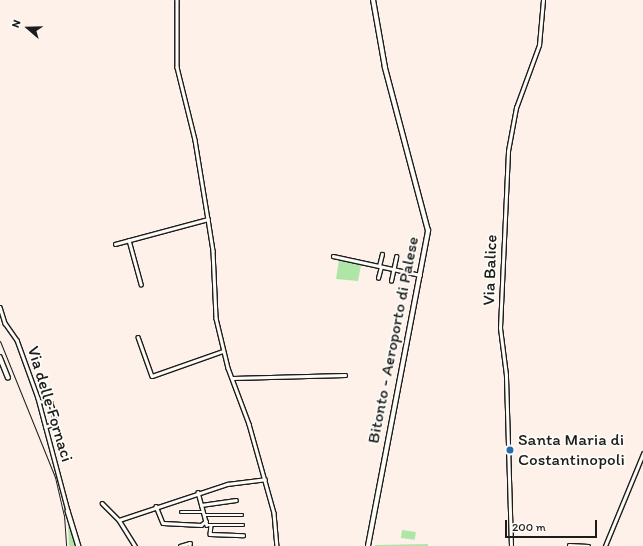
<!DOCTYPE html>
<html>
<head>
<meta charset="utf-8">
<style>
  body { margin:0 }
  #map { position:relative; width:643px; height:546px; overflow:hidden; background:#fdf1e9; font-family:Itim,sans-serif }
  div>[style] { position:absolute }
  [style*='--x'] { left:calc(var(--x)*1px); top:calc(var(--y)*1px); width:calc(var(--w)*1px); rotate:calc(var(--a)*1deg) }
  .green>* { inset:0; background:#afe6a8; transform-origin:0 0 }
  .roads { filter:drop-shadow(1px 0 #1c1c1c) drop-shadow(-1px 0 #1c1c1c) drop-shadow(0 1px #1c1c1c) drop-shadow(0 -1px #1c1c1c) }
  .minor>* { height:2.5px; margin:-1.25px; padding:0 1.25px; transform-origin:1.25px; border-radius:1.25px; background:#fdfcf7 }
  .tertiary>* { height:3.5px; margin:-1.75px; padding:0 1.75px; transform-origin:1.75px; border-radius:1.75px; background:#fdfcf7 }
  .secondary>* { height:3.5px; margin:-1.75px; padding:0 1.75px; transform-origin:1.75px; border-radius:1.75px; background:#fdfcf7 }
  .rail>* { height:1px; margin:-0.5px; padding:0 0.5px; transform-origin:0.5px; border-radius:0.5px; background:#1c1c1c }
  .dots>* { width:11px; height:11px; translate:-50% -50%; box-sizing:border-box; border:2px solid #fdfcf7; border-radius:50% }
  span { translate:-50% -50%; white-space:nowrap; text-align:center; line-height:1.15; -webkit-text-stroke:3.5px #fdfcf7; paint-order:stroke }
  .street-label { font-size:17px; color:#1c1c1c }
  .poi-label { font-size:17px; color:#1c1c1c }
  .left { translate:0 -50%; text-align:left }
  .north { position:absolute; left:8px; top:8px; width:40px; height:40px; -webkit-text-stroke:3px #fdfcf7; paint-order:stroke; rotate:290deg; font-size:11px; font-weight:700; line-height:16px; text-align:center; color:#1c1c1c }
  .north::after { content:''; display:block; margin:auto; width:14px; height:18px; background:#1c1c1c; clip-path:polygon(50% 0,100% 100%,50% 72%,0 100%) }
  .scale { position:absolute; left:505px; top:520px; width:92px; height:18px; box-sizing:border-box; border:2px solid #1c1c1c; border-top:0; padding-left:5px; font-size:12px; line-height:14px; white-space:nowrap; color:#1c1c1c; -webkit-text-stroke:3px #fdfcf7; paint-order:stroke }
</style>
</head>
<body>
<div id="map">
  <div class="green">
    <div style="clip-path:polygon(339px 260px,361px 265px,358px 281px,336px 279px)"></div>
    <div style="clip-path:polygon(68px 526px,70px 526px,75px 546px,69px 546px)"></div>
    <div style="left:402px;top:530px;width:14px;height:8px;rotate:8deg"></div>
    <div style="clip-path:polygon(428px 544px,428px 546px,375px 546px,375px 545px)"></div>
  </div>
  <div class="roads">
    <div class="minor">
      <div style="--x:177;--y:0;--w:67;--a:90"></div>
      <div style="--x:177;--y:67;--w:75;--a:76.1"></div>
      <div style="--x:195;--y:140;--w:80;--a:80.7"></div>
      <div style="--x:208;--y:219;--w:32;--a:81"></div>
      <div style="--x:213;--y:251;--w:67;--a:87.4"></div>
      <div style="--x:216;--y:318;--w:51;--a:76.5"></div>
      <div style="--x:228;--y:368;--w:60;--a:69.4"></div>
      <div style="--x:249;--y:424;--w:92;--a:74.3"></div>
      <div style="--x:274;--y:513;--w:33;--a:85"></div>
      <div style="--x:129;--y:240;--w:46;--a:74.7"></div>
      <div style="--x:115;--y:244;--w:96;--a:-15"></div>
      <div style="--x:333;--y:256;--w:89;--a:12.3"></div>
      <div style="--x:379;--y:266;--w:12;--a:-76"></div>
      <div style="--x:378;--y:278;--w:11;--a:-75"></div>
      <div style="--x:391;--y:281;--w:25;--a:-78"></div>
      <div style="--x:0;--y:307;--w:17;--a:73"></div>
      <div style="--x:5;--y:323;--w:21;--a:55"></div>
      <div style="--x:17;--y:340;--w:62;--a:70.1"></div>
      <div style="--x:38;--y:398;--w:117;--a:75.1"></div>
      <div style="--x:138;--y:337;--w:41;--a:70.3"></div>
      <div style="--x:152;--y:376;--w:75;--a:-19.4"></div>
      <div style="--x:233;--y:378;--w:112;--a:-1.5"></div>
      <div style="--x:39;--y:401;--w:12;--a:9"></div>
      <div style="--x:51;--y:403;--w:21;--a:76"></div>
      <div style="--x:56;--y:423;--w:11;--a:158"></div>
      <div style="--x:198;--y:492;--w:34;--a:75"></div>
      <div style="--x:207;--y:525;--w:36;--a:0"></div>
      <div style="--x:102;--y:503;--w:24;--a:45"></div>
      <div style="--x:119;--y:520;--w:31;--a:58"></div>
      <div style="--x:201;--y:505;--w:35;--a:-8"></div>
      <div style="--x:156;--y:506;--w:18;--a:68"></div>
      <div style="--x:163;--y:523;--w:38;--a:3"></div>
      <div style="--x:201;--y:525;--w:6;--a:-39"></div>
      <div style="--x:181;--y:512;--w:22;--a:0"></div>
      <div style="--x:204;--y:515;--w:38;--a:0"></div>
      <div style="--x:119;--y:520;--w:114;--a:-18.4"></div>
      <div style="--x:227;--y:484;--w:38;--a:-7"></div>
      <div style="--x:211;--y:525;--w:9;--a:96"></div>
      <div style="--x:210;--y:534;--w:33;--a:2"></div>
      <div style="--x:569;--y:545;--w:19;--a:3"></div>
      <div style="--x:180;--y:546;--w:10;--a:-17"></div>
      <div style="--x:190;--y:543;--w:3;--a:90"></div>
      <div style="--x:511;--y:546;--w:171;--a:-91.7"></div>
      <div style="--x:506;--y:375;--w:47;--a:-97.3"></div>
      <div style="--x:500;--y:328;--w:177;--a:-87.4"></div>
      <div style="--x:508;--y:151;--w:44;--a:-79.5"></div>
      <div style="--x:516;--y:108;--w:67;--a:-69.9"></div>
      <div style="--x:539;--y:45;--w:45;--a:-84.9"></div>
      <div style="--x:605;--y:546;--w:100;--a:-67.6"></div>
    </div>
    <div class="tertiary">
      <div style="--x:68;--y:511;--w:37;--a:73"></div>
    </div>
    <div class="secondary">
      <div style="--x:0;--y:357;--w:22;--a:68"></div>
      <div style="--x:368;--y:546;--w:321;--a:-79.2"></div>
      <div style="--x:428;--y:231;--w:169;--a:-104.8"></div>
      <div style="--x:385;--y:68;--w:69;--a:-100"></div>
    </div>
  </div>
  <div class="rail">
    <div style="--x:0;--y:341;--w:147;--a:68"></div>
    <div style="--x:55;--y:477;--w:39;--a:77"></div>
    <div style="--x:64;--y:515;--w:31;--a:86"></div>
  </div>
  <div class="dots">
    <div style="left:510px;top:450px;background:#1f6fb2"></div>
  </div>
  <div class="street-label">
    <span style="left:490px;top:270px;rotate:-88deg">Via Balice</span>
    <span style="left:393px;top:340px;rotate:-79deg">Bitonto - Aeroporto di Palese</span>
    <span style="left:50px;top:404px;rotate:73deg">Via delle Fornaci</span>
  </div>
  <div class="poi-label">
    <span class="left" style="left:518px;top:450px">Santa Maria di<br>Costantinopoli</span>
  </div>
  <div class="north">N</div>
  <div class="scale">200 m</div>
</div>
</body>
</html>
